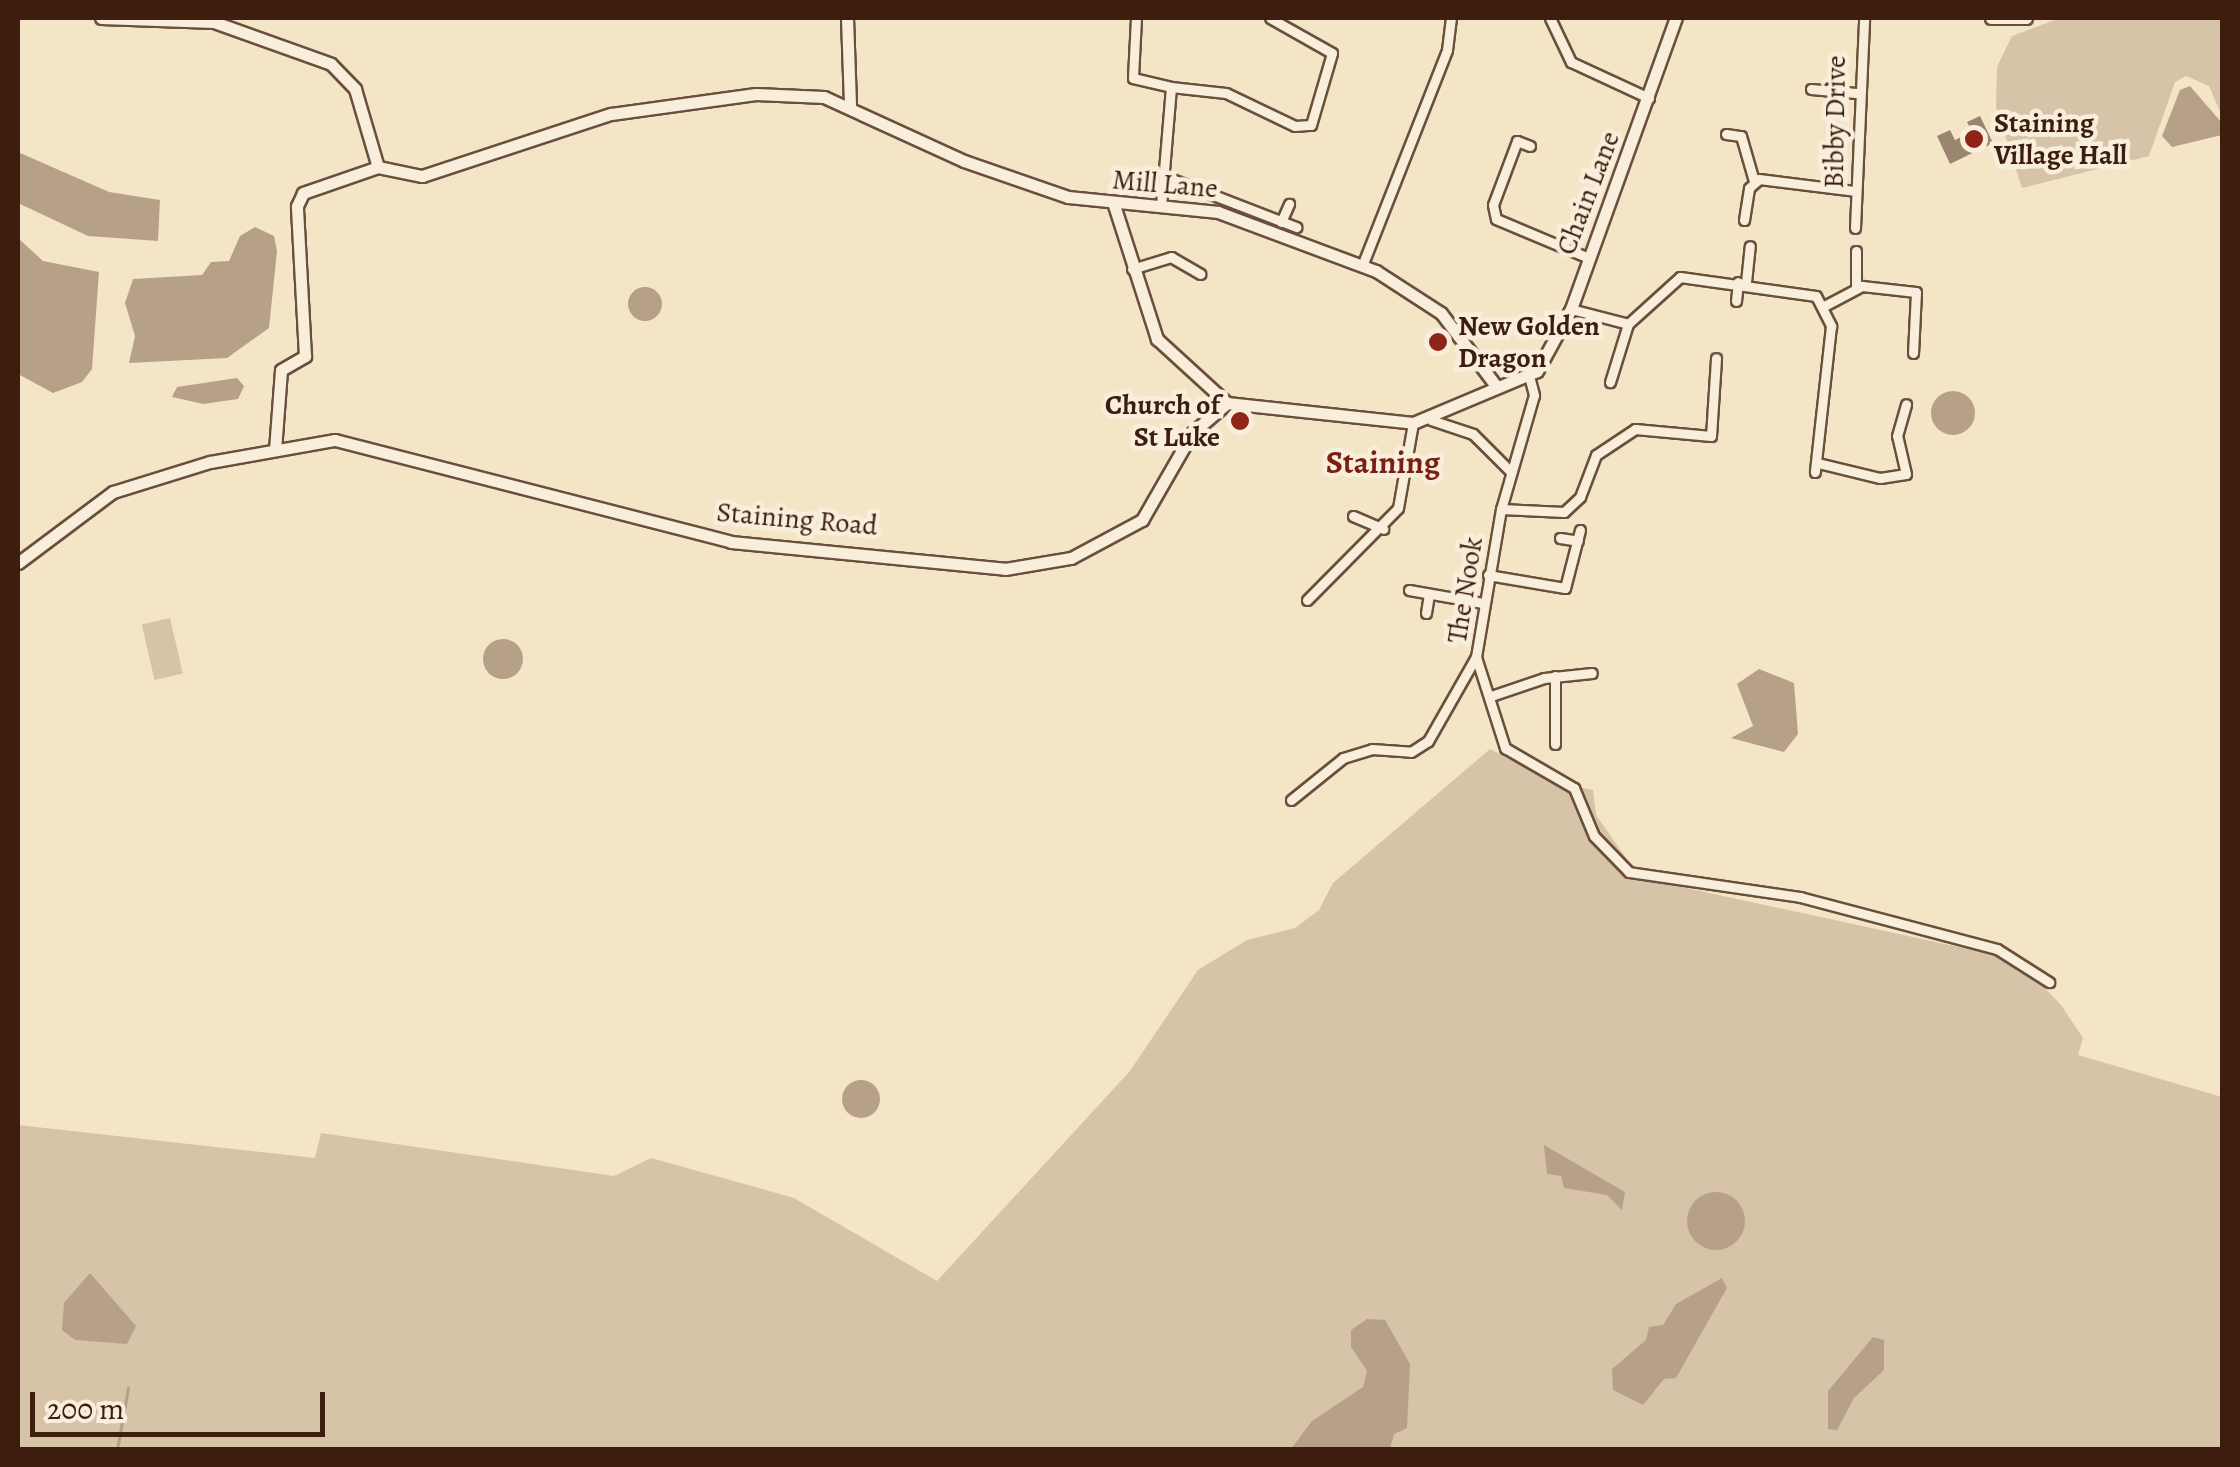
<!DOCTYPE html>
<html>
<head>
<meta charset="utf-8">
<style>
  body { margin:0 }
  #map { position:relative; width:2240px; height:1467px; overflow:hidden; background:#f5e5c7; font-family:Alegreya,serif }
  div>[style] { position:absolute }
  [style*='--x'] { left:calc(var(--x)*1px); top:calc(var(--y)*1px); width:calc(var(--w)*1px); rotate:calc(var(--a)*1deg) }
  .green>* { inset:0; background:#d6c3a8; transform-origin:0 0 }
  .water>* { inset:0; background:#b6a188 }
  .round { border-radius:50% }
  .stream>* { height:2.5px; margin:-1.25px; padding:0 1.25px; transform-origin:1.25px; border-radius:1.25px; background:#b6a188 }
  .building>* { inset:0; background:#9c856e }
  .roads { filter:drop-shadow(2px 0 #6a4f3c) drop-shadow(-2px 0 #6a4f3c) drop-shadow(0 2px #6a4f3c) drop-shadow(0 -2px #6a4f3c) }
  .minor>* { height:9px; margin:-4.5px; padding:0 4.5px; transform-origin:4.5px; border-radius:4.5px; background:#f8eedb }
  .tertiary>* { height:11px; margin:-5.5px; padding:0 5.5px; transform-origin:5.5px; border-radius:5.5px; background:#f8eedb }
  .dots>* { width:28px; height:28px; translate:-50% -50%; box-sizing:border-box; border:5px solid #f8eedb; border-radius:50% }
  span { translate:-50% -50%; white-space:nowrap; text-align:center; line-height:1.15; -webkit-text-stroke:9px #f8eedb; paint-order:stroke }
  .street-label { font-size:28px; color:#3c1d0e }
  .poi-label { font-size:28px; color:#3c1d0e; font-weight:700 }
  .left { translate:0 -50%; text-align:left }
  .right { translate:-100% -50%; text-align:right }
  .quarter-label { font-size:32px; color:#7a1f14; font-weight:700 }
  .frame { position:absolute; inset:0; border:20px solid #3c1d0e; pointer-events:none }
  .scale { position:absolute; left:30px; top:1392px; width:295px; height:45px; box-sizing:border-box; border:5px solid #3c1d0e; border-top:0; padding-left:12px; font-size:30px; line-height:35px; white-space:nowrap; color:#3c1d0e; -webkit-text-stroke:8px #f8eedb; paint-order:stroke }
</style>
</head>
<body>
<div id="map">
  <div class="green">
    <div style="clip-path:polygon(2060px 18px,2222px 18px,2222px 116px,2209px 86px,2186px 76px,2175px 82px,2149px 156px,2022px 188px,1996px 107px,1997px 67px,2012px 36px)"></div>
    <div style="left:170px;top:618px;width:57px;height:29px;rotate:77deg"></div>
    <div style="clip-path:polygon(1490px 749px,1557px 783px,1593px 790px,1596px 815px,1640px 878px,1996px 955px,2031px 974px,2061px 1005px,2083px 1038px,2078px 1055px,2222px 1097px,2222px 1449px,18px 1450px,18px 1125px,315px 1158px,321px 1133px,614px 1176px,651px 1158px,794px 1198px,937px 1281px,1130px 1071px,1198px 970px,1247px 940px,1295px 928px,1319px 910px,1333px 883px)"></div>
  </div>
  <div class="water">
    <div style="clip-path:polygon(2190px 86px,2222px 123px,2222px 135px,2172px 147px,2162px 136px,2180px 90px)"></div>
    <div style="clip-path:polygon(18px 152px,109px 192px,160px 200px,158px 241px,88px 236px,18px 203px)"></div>
    <div style="clip-path:polygon(255px 227px,274px 236px,277px 251px,269px 328px,227px 358px,129px 363px,135px 336px,125px 303px,133px 279px,202px 275px,211px 262px,229px 261px,240px 236px)"></div>
    <div style="clip-path:polygon(18px 238px,43px 261px,99px 272px,92px 369px,82px 382px,53px 393px,18px 374px)"></div>
    <div class="round" style="left:628px;top:287px;width:34px;height:34px"></div>
    <div style="clip-path:polygon(237px 378px,244px 386px,238px 399px,203px 404px,172px 397px,177px 387px)"></div>
    <div class="round" style="left:1931px;top:391px;width:44px;height:44px"></div>
    <div class="round" style="left:483px;top:639px;width:40px;height:40px"></div>
    <div style="clip-path:polygon(1759px 669px,1794px 683px,1798px 734px,1784px 752px,1731px 738px,1753px 726px,1737px 684px)"></div>
    <div class="round" style="left:842px;top:1080px;width:38px;height:38px"></div>
    <div style="clip-path:polygon(1544px 1145px,1625px 1192px,1622px 1210px,1607px 1195px,1564px 1188px,1561px 1176px,1547px 1174px)"></div>
    <div class="round" style="left:1687px;top:1192px;width:58px;height:58px"></div>
    <div style="clip-path:polygon(90px 1273px,136px 1326px,127px 1344px,75px 1340px,62px 1330px,64px 1303px)"></div>
    <div style="clip-path:polygon(1722px 1278px,1727px 1288px,1676px 1378px,1664px 1379px,1643px 1405px,1613px 1390px,1612px 1369px,1646px 1340px,1649px 1327px,1663px 1325px,1676px 1304px)"></div>
    <div style="clip-path:polygon(1367px 1319px,1385px 1320px,1410px 1364px,1407px 1428px,1394px 1434px,1390px 1449px,1291px 1449px,1312px 1421px,1363px 1387px,1367px 1371px,1351px 1347px,1351px 1330px)"></div>
    <div style="clip-path:polygon(1873px 1337px,1884px 1340px,1884px 1370px,1854px 1398px,1837px 1430px,1828px 1429px,1828px 1391px)"></div>
  </div>
  <div class="stream">
    <div style="--x:117;--y:1450;--w:63;--a:-79.9"></div>
  </div>
  <div class="building">
    <div style="clip-path:polygon(1980px 116px,1993px 143px,1950px 164px,1937px 136px,1950px 130px,1955px 140px,1972px 132px,1967px 122px)"></div>
  </div>
  <div class="roads">
    <div class="minor">
      <div style="--x:1136;--y:18;--w:60;--a:92.9"></div>
      <div style="--x:1133;--y:78;--w:39;--a:13"></div>
      <div style="--x:1171;--y:87;--w:120;--a:94.8"></div>
      <div style="--x:1550;--y:18;--w:49;--a:64.5"></div>
      <div style="--x:1571;--y:62;--w:86;--a:24.8"></div>
      <div style="--x:1171;--y:87;--w:55;--a:6.2"></div>
      <div style="--x:1226;--y:93;--w:76;--a:25.6"></div>
      <div style="--x:1295;--y:126;--w:16;--a:-4"></div>
      <div style="--x:1311;--y:125;--w:75;--a:-73.7"></div>
      <div style="--x:1332;--y:53;--w:71;--a:-150.6"></div>
      <div style="--x:1811;--y:89;--w:45;--a:5.1"></div>
      <div style="--x:1726;--y:134;--w:15;--a:8"></div>
      <div style="--x:1741;--y:136;--w:47;--a:73.9"></div>
      <div style="--x:1530;--y:146;--w:14;--a:-159"></div>
      <div style="--x:1517;--y:141;--w:68;--a:110.6"></div>
      <div style="--x:1493;--y:205;--w:14;--a:78"></div>
      <div style="--x:1496;--y:219;--w:101;--a:22.8"></div>
      <div style="--x:1164;--y:176;--w:142;--a:21.1"></div>
      <div style="--x:1744;--y:220;--w:32;--a:-81"></div>
      <div style="--x:1749;--y:188;--w:13;--a:-42"></div>
      <div style="--x:1759;--y:179;--w:98;--a:7.1"></div>
      <div style="--x:1281;--y:222;--w:20;--a:-66"></div>
      <div style="--x:1855;--y:228;--w:210;--a:-87.5"></div>
      <div style="--x:1362;--y:266;--w:232;--a:-68.5"></div>
      <div style="--x:1447;--y:50;--w:32;--a:-83"></div>
      <div style="--x:1132;--y:269;--w:41;--a:-17.1"></div>
      <div style="--x:1171;--y:257;--w:34;--a:30"></div>
      <div style="--x:1746;--y:282;--w:36;--a:-84"></div>
      <div style="--x:1856;--y:287;--w:36;--a:-90"></div>
      <div style="--x:1736;--y:301;--w:19;--a:-84"></div>
      <div style="--x:1826;--y:305;--w:41;--a:-27.8"></div>
      <div style="--x:1862;--y:286;--w:54;--a:6.3"></div>
      <div style="--x:1916;--y:292;--w:61;--a:92.8"></div>
      <div style="--x:1571;--y:309;--w:59;--a:14.7"></div>
      <div style="--x:1628;--y:324;--w:61;--a:107.2"></div>
      <div style="--x:1628;--y:324;--w:70;--a:-42.1"></div>
      <div style="--x:1680;--y:277;--w:137;--a:8"></div>
      <div style="--x:1816;--y:296;--w:34;--a:63"></div>
      <div style="--x:1831;--y:326;--w:147;--a:96.3"></div>
      <div style="--x:1529;--y:376;--w:20;--a:75"></div>
      <div style="--x:1534;--y:395;--w:119;--a:106.1"></div>
      <div style="--x:1501;--y:509;--w:150;--a:99.6"></div>
      <div style="--x:1476;--y:657;--w:96;--a:72.3"></div>
      <div style="--x:1505;--y:748;--w:80;--a:30.1"></div>
      <div style="--x:1574;--y:788;--w:52;--a:67.4"></div>
      <div style="--x:1594;--y:836;--w:50;--a:45.8"></div>
      <div style="--x:1629;--y:872;--w:173;--a:8.3"></div>
      <div style="--x:1800;--y:897;--w:204;--a:14.8"></div>
      <div style="--x:1997;--y:949;--w:62;--a:32.4"></div>
      <div style="--x:1431;--y:420;--w:44;--a:18.4"></div>
      <div style="--x:1473;--y:434;--w:54;--a:45"></div>
      <div style="--x:1818;--y:463;--w:64;--a:13.6"></div>
      <div style="--x:1880;--y:478;--w:26;--a:-9"></div>
      <div style="--x:1906;--y:474;--w:39;--a:-103"></div>
      <div style="--x:1897;--y:436;--w:33;--a:-74"></div>
      <div style="--x:1501;--y:509;--w:63;--a:2.7"></div>
      <div style="--x:1564;--y:512;--w:22;--a:-43"></div>
      <div style="--x:1580;--y:497;--w:45;--a:-69.1"></div>
      <div style="--x:1596;--y:455;--w:47;--a:-33.7"></div>
      <div style="--x:1635;--y:429;--w:76;--a:5.3"></div>
      <div style="--x:1711;--y:436;--w:78;--a:-86.3"></div>
      <div style="--x:1353;--y:516;--w:33;--a:23"></div>
      <div style="--x:1560;--y:538;--w:18;--a:9"></div>
      <div style="--x:1488;--y:575;--w:78;--a:9.6"></div>
      <div style="--x:1565;--y:588;--w:60;--a:-75.5"></div>
      <div style="--x:1409;--y:590;--w:75;--a:10"></div>
      <div style="--x:1307;--y:600;--w:129;--a:-45.3"></div>
      <div style="--x:1398;--y:508;--w:86;--a:-80"></div>
      <div style="--x:1426;--y:613;--w:19;--a:-81"></div>
      <div style="--x:1555;--y:676;--w:68;--a:90"></div>
      <div style="--x:1494;--y:695;--w:53;--a:-18.8"></div>
      <div style="--x:1544;--y:678;--w:48;--a:-5.9"></div>
      <div style="--x:1291;--y:800;--w:67;--a:-38.9"></div>
      <div style="--x:1343;--y:758;--w:30;--a:-17"></div>
      <div style="--x:1372;--y:749;--w:39;--a:4"></div>
      <div style="--x:1411;--y:752;--w:20;--a:-33"></div>
      <div style="--x:1428;--y:741;--w:97;--a:-60.3"></div>
    </div>
    <div class="tertiary">
      <div style="--x:101;--y:18;--w:113;--a:2"></div>
      <div style="--x:214;--y:22;--w:124;--a:19.7"></div>
      <div style="--x:331;--y:64;--w:35;--a:46"></div>
      <div style="--x:355;--y:89;--w:81;--a:73.6"></div>
      <div style="--x:378;--y:167;--w:45;--a:11.6"></div>
      <div style="--x:422;--y:176;--w:199;--a:-18.2"></div>
      <div style="--x:611;--y:114;--w:146;--a:-7.9"></div>
      <div style="--x:756;--y:94;--w:68;--a:2.5"></div>
      <div style="--x:824;--y:97;--w:154;--a:24.6"></div>
      <div style="--x:964;--y:161;--w:110;--a:19.1"></div>
      <div style="--x:1068;--y:197;--w:151;--a:5.7"></div>
      <div style="--x:1218;--y:212;--w:169;--a:20.5"></div>
      <div style="--x:1376;--y:271;--w:77;--a:32.9"></div>
      <div style="--x:1441;--y:313;--w:91;--a:53"></div>
      <div style="--x:847;--y:18;--w:87;--a:88"></div>
      <div style="--x:1991;--y:18;--w:35;--a:0"></div>
      <div style="--x:1114;--y:205;--w:141;--a:72.2"></div>
      <div style="--x:1157;--y:339;--w:95;--a:42.4"></div>
      <div style="--x:275;--y:450;--w:80;--a:-85.7"></div>
      <div style="--x:281;--y:370;--w:28;--a:-30"></div>
      <div style="--x:305;--y:356;--w:150;--a:-93.1"></div>
      <div style="--x:297;--y:206;--w:14;--a:-65"></div>
      <div style="--x:303;--y:193;--w:79;--a:-19.1"></div>
      <div style="--x:18;--y:563;--w:119;--a:-36.8"></div>
      <div style="--x:113;--y:492;--w:102;--a:-17.2"></div>
      <div style="--x:210;--y:462;--w:127;--a:-10"></div>
      <div style="--x:335;--y:440;--w:409;--a:14.4"></div>
      <div style="--x:731;--y:542;--w:275;--a:5.6"></div>
      <div style="--x:1005;--y:569;--w:67;--a:-9.5"></div>
      <div style="--x:1071;--y:558;--w:81;--a:-28.2"></div>
      <div style="--x:1142;--y:520;--w:100;--a:-60.1"></div>
      <div style="--x:1192;--y:433;--w:46;--a:-40.6"></div>
      <div style="--x:1227;--y:403;--w:187;--a:6.1"></div>
      <div style="--x:1413;--y:423;--w:134;--a:-22.8"></div>
      <div style="--x:1537;--y:371;--w:71;--a:-61.3"></div>
      <div style="--x:1571;--y:309;--w:309;--a:-70.2"></div>
    </div>
  </div>
  <div class="dots">
    <div style="left:1974px;top:139px;background:#8f2418"></div>
    <div style="left:1438px;top:342px;background:#8f2418"></div>
    <div style="left:1240px;top:421px;background:#8f2418"></div>
  </div>
  <div class="street-label">
    <span style="left:1835px;top:122px;rotate:-89deg">Bibby Drive</span>
    <span style="left:1165px;top:184px;rotate:5deg">Mill Lane</span>
    <span style="left:1588px;top:193px;rotate:-69deg">Chain Lane</span>
    <span style="left:797px;top:519px;rotate:5deg">Staining Road</span>
    <span style="left:1465px;top:590px;rotate:-81deg">The Nook</span>
  </div>
  <div class="poi-label">
    <span class="left" style="left:1994px;top:139px">Staining<br>Village Hall</span>
    <span class="left" style="left:1458px;top:342px">New Golden<br>Dragon</span>
    <span class="right" style="left:1220px;top:421px">Church of<br>St Luke</span>
  </div>
  <div class="quarter-label">
    <span style="left:1383px;top:462px">Staining</span>
  </div>
  <div class="frame"></div>
  <div class="scale">200 m</div>
</div>
</body>
</html>
